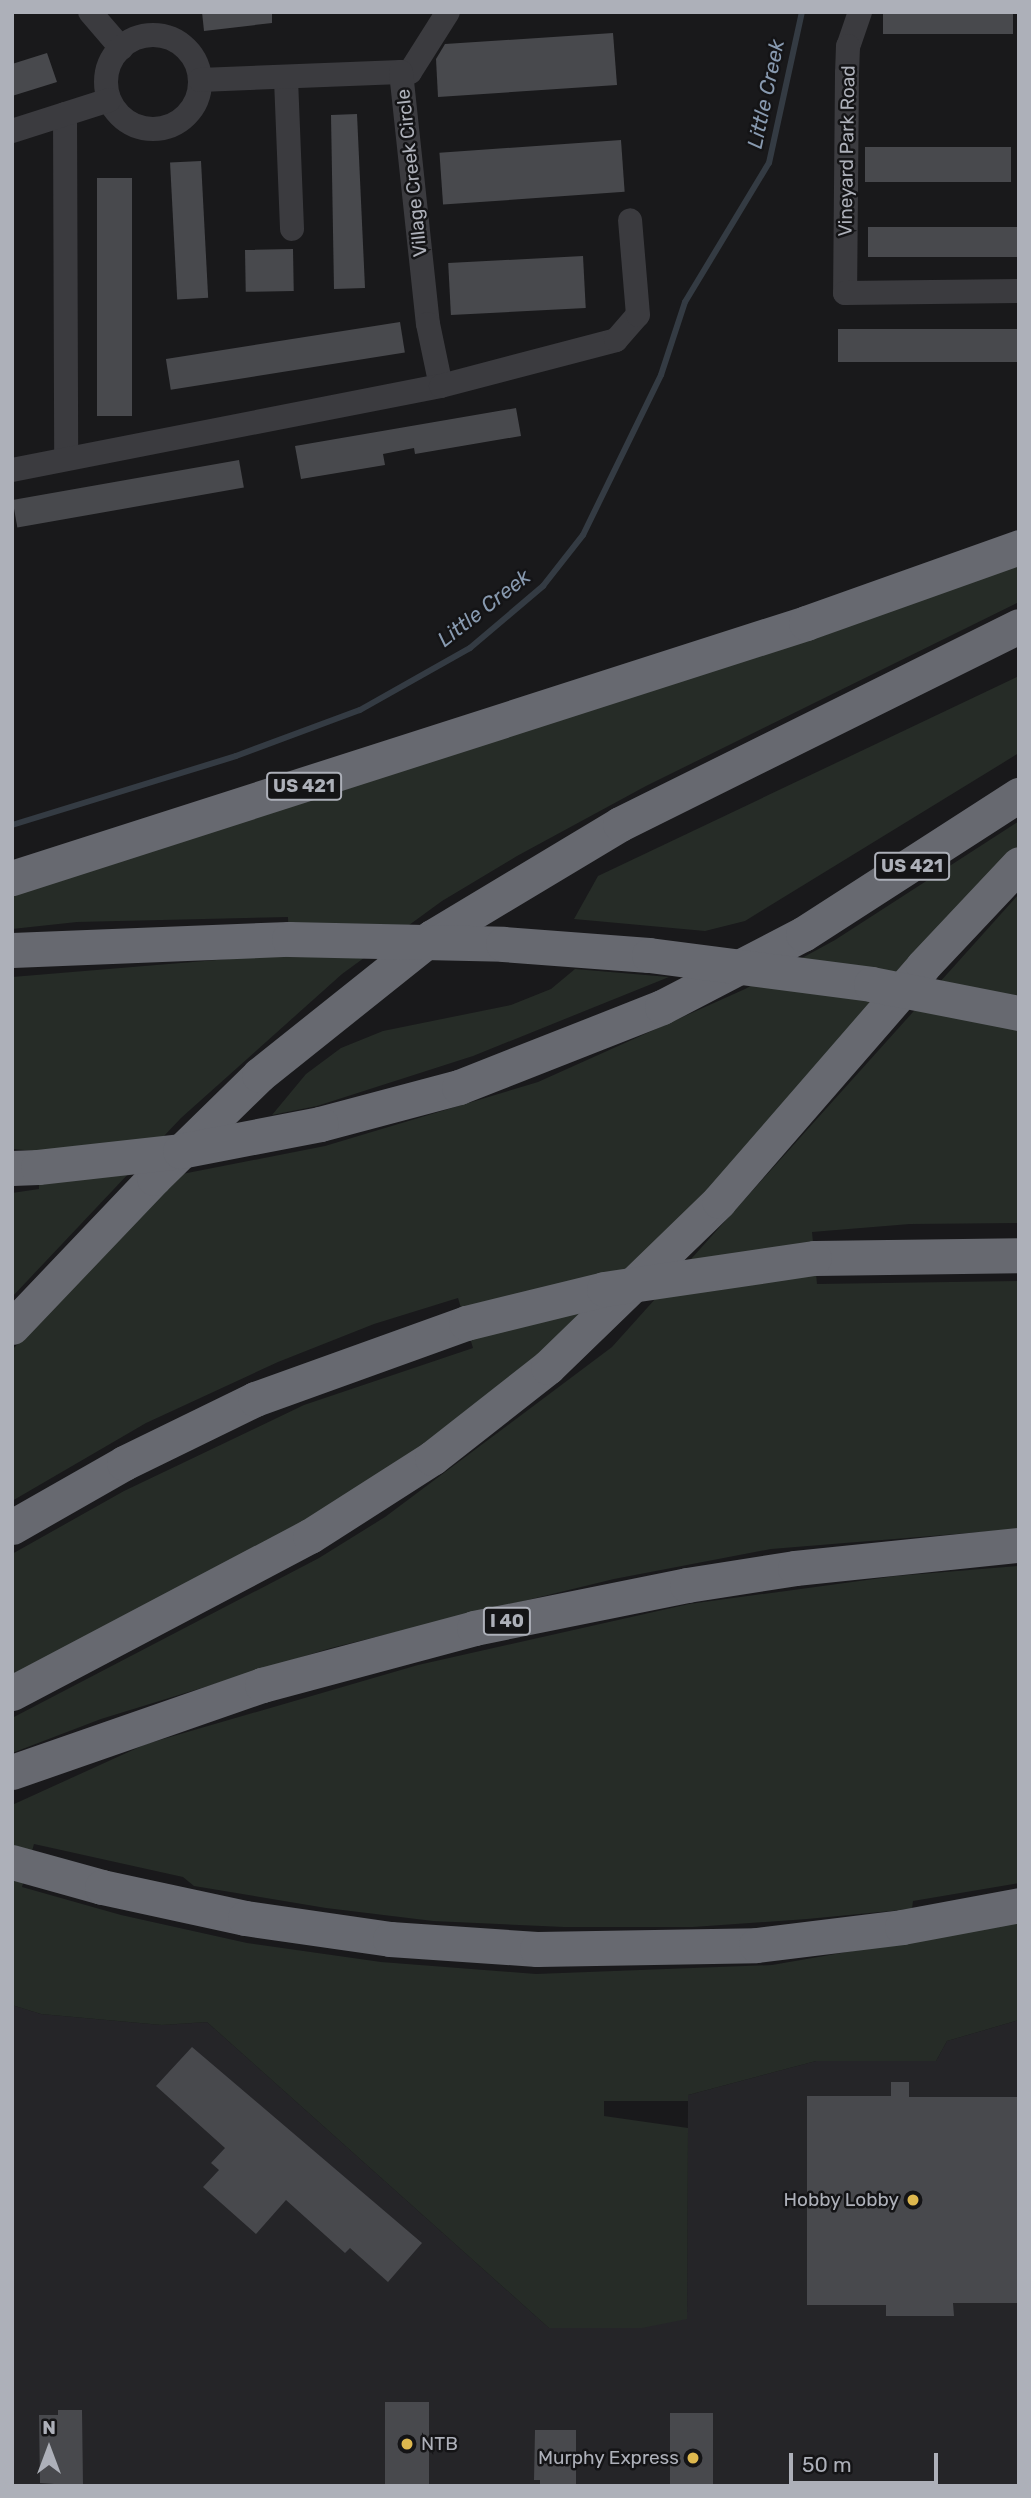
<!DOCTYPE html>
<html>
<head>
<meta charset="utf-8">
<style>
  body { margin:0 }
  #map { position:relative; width:1031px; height:2498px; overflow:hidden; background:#19191b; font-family:Rubik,sans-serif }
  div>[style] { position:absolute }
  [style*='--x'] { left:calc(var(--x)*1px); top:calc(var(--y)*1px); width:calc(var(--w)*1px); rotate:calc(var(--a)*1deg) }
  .built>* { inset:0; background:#252528 }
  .green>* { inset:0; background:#262c27 }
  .stream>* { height:6px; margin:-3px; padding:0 3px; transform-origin:3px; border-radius:3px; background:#343b43 }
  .building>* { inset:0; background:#48494d; transform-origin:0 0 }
  .minor>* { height:24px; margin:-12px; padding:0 12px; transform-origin:12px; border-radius:12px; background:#3b3b3f }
  .minor>.ring { margin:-12px; padding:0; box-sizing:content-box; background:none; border:24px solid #3b3b3f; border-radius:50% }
  .highway>* { height:35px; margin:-17.5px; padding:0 17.5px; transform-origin:17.5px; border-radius:17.5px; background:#676970 }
  .highway-bridge>* { height:35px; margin:-17.5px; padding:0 17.5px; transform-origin:17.5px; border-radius:17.5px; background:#676970 }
  .dots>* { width:19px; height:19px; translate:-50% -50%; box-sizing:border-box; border:4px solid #141416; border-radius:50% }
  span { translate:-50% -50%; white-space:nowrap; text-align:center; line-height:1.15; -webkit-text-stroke:5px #141416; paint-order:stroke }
  .shield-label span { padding:2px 5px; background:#141416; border:2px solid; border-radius:5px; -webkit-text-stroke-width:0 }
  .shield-label { font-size:18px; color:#adb0b9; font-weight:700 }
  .street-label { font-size:19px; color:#adb0b9 }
  .poi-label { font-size:19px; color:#adb0b9 }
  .right { translate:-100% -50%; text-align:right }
  .left { translate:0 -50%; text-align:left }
  .water-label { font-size:21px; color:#889ab0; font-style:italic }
  .frame { position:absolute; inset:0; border:14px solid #adb0b9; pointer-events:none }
  .north { position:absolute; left:14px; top:2414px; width:70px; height:70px; -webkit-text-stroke:5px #141416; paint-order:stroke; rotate:0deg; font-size:19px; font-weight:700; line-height:28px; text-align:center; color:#adb0b9 }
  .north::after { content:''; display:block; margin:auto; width:24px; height:32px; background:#adb0b9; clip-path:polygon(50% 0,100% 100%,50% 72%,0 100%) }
  .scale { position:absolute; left:789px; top:2453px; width:149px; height:32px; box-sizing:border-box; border:4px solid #adb0b9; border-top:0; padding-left:9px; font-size:21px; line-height:24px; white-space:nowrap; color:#adb0b9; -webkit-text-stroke:5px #141416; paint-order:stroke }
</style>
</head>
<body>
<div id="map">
  <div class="built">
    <div style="clip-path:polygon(12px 2005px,41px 2014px,162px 2025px,207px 2022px,549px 2328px,687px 2318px,688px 2095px,816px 2061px,936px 2061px,947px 2041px,1019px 2020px,1019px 2486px,12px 2486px)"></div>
  </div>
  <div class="green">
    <div style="clip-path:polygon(1019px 557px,1019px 602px,646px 786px,517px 856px,442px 901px,342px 974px,181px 1118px,12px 1297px,12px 1193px,39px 1189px,37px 1151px,12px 1149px,12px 977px,289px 954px,288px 917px,77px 922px,12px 929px,12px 892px)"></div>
    <div style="clip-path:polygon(1019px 676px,1019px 753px,745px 921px,705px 931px,574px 919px,598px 876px)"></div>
    <div style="clip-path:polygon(1019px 821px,1019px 846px,923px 947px,702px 1198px,576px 1325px,440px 1435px,248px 1556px,12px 1676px,12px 1554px,124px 1491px,304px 1405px,473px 1348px,458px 1298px,374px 1324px,278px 1362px,146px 1423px,12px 1501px,12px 1350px,177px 1175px,325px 1146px,538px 1082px,745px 989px,835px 940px)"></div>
    <div style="clip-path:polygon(1019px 894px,1019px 1223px,910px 1224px,812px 1232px,817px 1284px,1019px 1281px,1019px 1529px,771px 1549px,614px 1579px,331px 1648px,101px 1719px,12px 1753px,12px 1718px,319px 1558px,385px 1517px,612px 1347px)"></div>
    <div style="clip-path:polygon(575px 969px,669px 977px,473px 1056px,317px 1106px,272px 1115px,306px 1074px,341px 1048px,383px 1031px,511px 1005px,551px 989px)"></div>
    <div style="clip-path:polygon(1019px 1566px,1019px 1883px,913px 1901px,912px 1909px,807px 1919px,693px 1927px,564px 1927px,433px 1921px,326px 1908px,194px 1886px,183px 1877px,34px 1844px,22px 1887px,121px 1915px,247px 1943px,381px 1962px,536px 1974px,772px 1965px,1019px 1922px,1019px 2020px,947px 2041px,936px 2061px,816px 2061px,688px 2095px,688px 2101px,604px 2101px,604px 2116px,688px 2128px,687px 2319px,642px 2328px,549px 2328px,207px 2022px,162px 2025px,41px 2014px,12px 2005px,12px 1805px,146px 1744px,418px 1665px,689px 1604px,896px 1576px)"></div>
  </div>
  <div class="stream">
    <div style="--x:12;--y:825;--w:234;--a:-17.1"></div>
    <div style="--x:236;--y:756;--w:132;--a:-20.4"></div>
    <div style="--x:360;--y:710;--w:126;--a:-29.4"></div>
    <div style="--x:470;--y:648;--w:96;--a:-40.3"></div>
    <div style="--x:543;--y:586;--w:65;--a:-51.9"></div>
    <div style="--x:583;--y:535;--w:178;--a:-64"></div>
    <div style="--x:661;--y:375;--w:77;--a:-71.8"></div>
    <div style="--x:685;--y:302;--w:162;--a:-58.9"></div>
    <div style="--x:769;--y:163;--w:155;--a:-77.7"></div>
  </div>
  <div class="building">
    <div style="clip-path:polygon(202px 12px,272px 12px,272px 23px,204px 31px)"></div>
    <div style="left:883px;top:12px;width:130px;height:22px"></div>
    <div style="clip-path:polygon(613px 33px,617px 85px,438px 97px,436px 59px,445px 44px)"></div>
    <div style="clip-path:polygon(47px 53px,57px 82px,12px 96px,12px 64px)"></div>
    <div style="clip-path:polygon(357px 114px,365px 288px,334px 289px,331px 115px)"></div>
    <div style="left:621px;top:140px;width:52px;height:182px;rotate:86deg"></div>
    <div style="left:865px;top:147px;width:146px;height:35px"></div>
    <div style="left:201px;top:161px;width:137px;height:31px;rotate:87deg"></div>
    <div style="left:97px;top:178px;width:35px;height:238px"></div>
    <div style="left:868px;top:227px;width:151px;height:30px"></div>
    <div style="left:293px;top:249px;width:42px;height:48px;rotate:89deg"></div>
    <div style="left:583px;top:256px;width:52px;height:135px;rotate:87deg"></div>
    <div style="left:400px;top:322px;width:31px;height:237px;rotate:81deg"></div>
    <div style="left:1019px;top:329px;width:33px;height:181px;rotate:90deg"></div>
    <div style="clip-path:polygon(516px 408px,521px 436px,415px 454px,414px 448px,383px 454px,385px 465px,301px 479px,295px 446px)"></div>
    <div style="left:239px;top:460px;width:28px;height:230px;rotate:80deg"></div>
    <div style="clip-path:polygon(192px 2047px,422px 2243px,388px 2282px,350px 2248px,345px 2253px,286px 2200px,256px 2234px,203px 2187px,219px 2170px,211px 2163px,225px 2148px,156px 2086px)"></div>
    <div style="clip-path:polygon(891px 2082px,909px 2082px,909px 2097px,1019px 2097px,1019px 2303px,953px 2303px,954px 2316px,886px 2316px,886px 2305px,807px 2305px,807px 2096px,891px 2096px)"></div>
    <div style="left:385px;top:2402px;width:44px;height:84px"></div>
    <div style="clip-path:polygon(58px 2410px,82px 2410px,83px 2486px,40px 2483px,39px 2415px,58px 2415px)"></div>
    <div style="left:670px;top:2413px;width:43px;height:73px"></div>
    <div style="clip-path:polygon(535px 2430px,576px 2430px,576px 2486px,540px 2486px,540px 2480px,534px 2480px)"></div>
  </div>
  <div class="minor">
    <div style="--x:90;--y:12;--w:48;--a:49.3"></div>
    <div style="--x:860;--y:12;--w:36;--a:109"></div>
    <div style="--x:848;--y:46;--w:27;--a:92"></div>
    <div style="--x:847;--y:73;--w:220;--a:90.5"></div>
    <div style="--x:845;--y:293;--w:174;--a:-0.7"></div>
    <div class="ring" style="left:106px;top:35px;width:70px;height:70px"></div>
    <div style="--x:401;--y:72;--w:9;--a:0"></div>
    <div style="--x:410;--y:72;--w:71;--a:-57.7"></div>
    <div style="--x:286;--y:79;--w:150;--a:87.7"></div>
    <div style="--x:200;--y:80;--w:201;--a:-2.3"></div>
    <div style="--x:401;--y:72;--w:253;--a:83.9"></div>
    <div style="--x:428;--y:324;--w:63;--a:78.2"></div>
    <div style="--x:65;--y:114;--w:343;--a:89.8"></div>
    <div style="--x:12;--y:131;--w:102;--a:-17.7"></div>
    <div style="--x:12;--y:470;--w:437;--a:-11.1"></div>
    <div style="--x:441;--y:386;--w:181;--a:-14.7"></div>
    <div style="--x:616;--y:340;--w:33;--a:-49"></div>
    <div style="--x:638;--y:315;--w:95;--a:-94.8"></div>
  </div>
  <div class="highway">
    <div style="--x:12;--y:878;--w:834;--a:-17.8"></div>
    <div style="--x:806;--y:623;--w:226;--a:-19.6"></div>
    <div style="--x:12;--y:950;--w:277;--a:-2.3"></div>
    <div style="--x:320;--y:1124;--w:144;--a:-14.9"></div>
    <div style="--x:459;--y:1087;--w:218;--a:-21.5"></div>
    <div style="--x:662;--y:1007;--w:159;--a:-27.4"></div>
    <div style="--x:803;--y:934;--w:257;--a:-32.8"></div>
    <div style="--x:12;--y:1168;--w:26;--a:-2"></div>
    <div style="--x:814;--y:1258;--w:205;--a:-0.8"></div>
    <div style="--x:12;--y:1327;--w:206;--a:-46.4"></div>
    <div style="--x:154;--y:1178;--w:147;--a:-44.4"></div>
    <div style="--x:259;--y:1075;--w:221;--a:-38.6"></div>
    <div style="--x:432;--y:937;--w:219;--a:-31"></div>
    <div style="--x:620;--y:824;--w:445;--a:-26.4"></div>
    <div style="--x:12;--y:1527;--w:129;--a:-29.7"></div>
    <div style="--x:124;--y:1463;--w:146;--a:-26"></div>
    <div style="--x:255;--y:1399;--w:224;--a:-19.8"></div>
    <div style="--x:12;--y:1693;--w:337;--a:-27.8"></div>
    <div style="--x:310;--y:1536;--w:145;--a:-32.6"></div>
    <div style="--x:432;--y:1458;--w:147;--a:-38.1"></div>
    <div style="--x:548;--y:1367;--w:238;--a:-44.1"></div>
    <div style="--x:719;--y:1201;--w:311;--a:-49"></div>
    <div style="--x:923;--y:966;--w:140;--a:-46.7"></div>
    <div style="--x:12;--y:1772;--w:265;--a:-19.2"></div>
    <div style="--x:262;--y:1685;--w:220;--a:-15"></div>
    <div style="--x:474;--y:1628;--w:217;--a:-11.4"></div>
    <div style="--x:687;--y:1585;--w:109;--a:-8.9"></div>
    <div style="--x:795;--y:1568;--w:225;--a:-5.9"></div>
    <div style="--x:12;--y:1862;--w:93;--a:15.5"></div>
    <div style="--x:102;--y:1887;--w:146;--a:12.2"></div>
    <div style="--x:245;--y:1918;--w:147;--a:8.2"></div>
    <div style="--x:390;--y:1939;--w:147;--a:3.9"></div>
    <div style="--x:537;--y:1949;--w:219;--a:-1"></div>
    <div style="--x:756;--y:1945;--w:147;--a:-7"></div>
    <div style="--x:902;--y:1927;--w:119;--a:-10.6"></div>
  </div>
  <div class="highway-bridge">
    <div style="--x:289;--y:939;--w:214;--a:1.3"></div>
    <div style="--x:503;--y:944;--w:146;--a:4.3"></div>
    <div style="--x:649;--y:955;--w:224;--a:7.4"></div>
    <div style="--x:871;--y:984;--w:151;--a:11.1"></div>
    <div style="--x:38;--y:1167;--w:143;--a:-6.4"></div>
    <div style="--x:180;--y:1151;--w:143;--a:-10.9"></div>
    <div style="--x:466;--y:1323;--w:142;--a:-13.8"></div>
    <div style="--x:604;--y:1289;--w:212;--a:-8.4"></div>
  </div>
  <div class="dots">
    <div style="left:913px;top:2200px;background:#deb84e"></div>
    <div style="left:407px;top:2444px;background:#deb84e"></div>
    <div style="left:693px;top:2458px;background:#deb84e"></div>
  </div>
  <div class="shield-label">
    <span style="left:304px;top:786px">US 421</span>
    <span style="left:912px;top:866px">US 421</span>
    <span style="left:507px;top:1621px">I 40</span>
  </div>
  <div class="street-label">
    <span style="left:847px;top:151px;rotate:-89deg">Vineyard Park Road</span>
    <span style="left:412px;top:173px;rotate:-96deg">Village Creek Circle</span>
  </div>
  <div class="poi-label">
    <span class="right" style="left:899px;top:2200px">Hobby Lobby</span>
    <span class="left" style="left:421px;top:2444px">NTB</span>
    <span class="right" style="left:679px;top:2458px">Murphy Express</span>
  </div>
  <div class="water-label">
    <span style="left:766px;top:94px;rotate:-78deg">Little Creek</span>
    <span style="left:484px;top:608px;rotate:-38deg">Little Creek</span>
  </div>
  <div class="frame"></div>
  <div class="north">N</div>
  <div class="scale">50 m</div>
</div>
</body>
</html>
